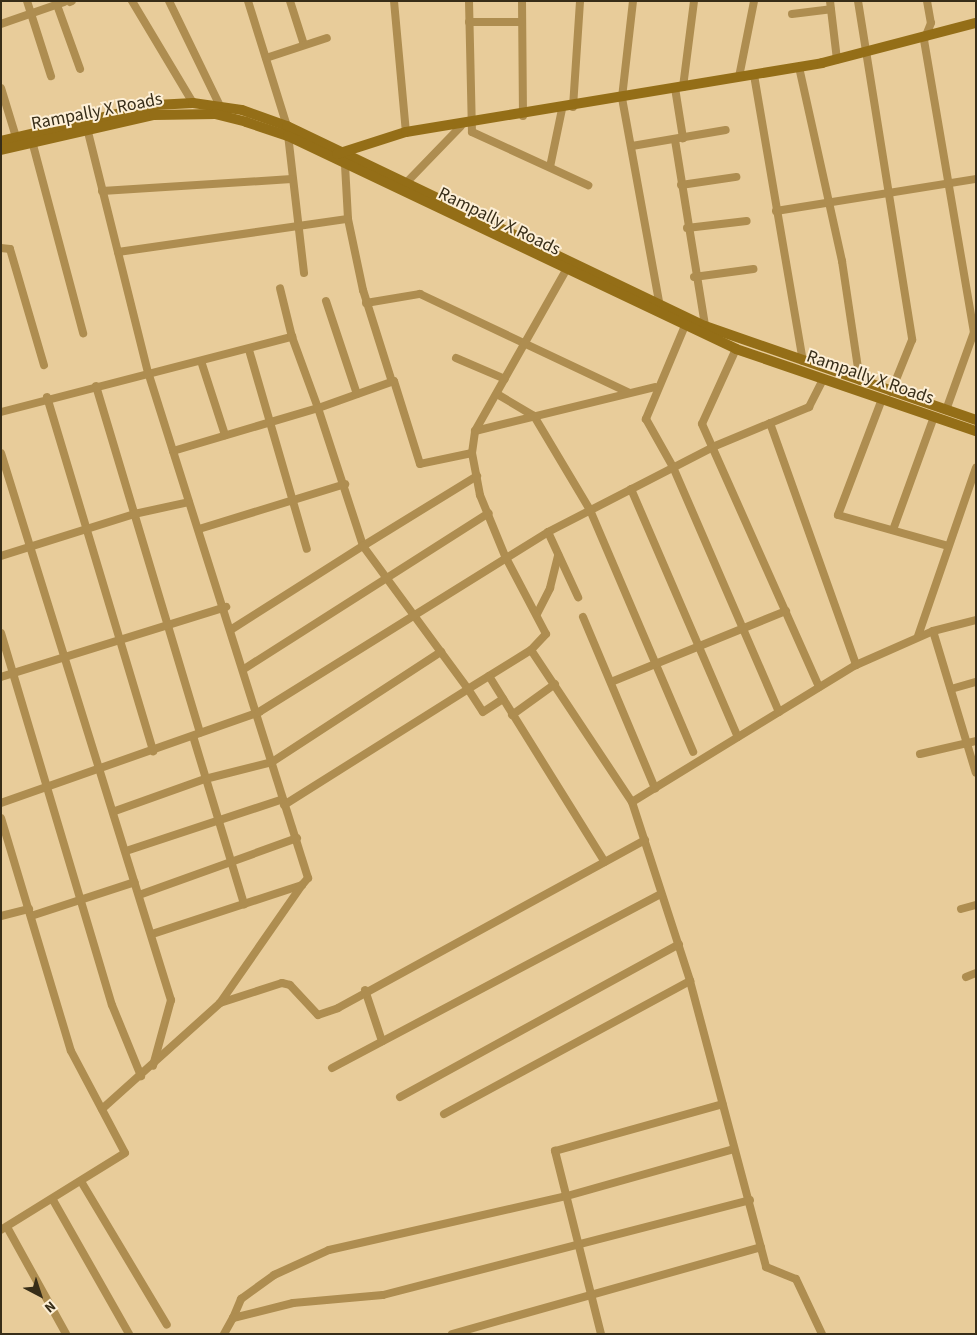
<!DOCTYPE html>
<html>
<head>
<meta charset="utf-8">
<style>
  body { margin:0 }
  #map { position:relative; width:977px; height:1335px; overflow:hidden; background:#e8cc9a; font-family:"Source Sans 3",sans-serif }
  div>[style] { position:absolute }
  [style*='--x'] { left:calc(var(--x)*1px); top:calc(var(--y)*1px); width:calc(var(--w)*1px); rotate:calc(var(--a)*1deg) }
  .street>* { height:8px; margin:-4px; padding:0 4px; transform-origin:4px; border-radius:4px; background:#ae8d50 }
  .secondary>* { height:10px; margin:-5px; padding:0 5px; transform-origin:5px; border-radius:5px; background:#946e17 }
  span { translate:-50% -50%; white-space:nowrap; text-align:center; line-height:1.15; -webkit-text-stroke:4px #fdefd6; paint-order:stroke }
  .street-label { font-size:18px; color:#372d18 }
  .frame { position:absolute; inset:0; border:2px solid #372d18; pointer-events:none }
  .north { position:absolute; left:15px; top:1270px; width:50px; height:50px; -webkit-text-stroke:4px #fdefd6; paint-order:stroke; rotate:140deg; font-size:14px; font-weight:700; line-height:20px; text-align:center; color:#372d18 }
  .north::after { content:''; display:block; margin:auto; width:18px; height:22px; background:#372d18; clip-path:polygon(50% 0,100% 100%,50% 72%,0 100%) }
</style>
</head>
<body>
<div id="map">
  <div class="street">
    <div style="--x:27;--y:1;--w:79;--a:72.3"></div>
    <div style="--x:132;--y:1;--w:119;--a:59.1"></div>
    <div style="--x:169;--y:1;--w:114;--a:64.1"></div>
    <div style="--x:248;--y:1;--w:131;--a:72.7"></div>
    <div style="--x:287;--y:126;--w:148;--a:83.4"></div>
    <div style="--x:290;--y:1;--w:46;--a:72.3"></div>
    <div style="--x:394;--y:1;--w:132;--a:84.8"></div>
    <div style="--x:469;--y:1;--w:131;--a:88.7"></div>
    <div style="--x:472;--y:132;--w:128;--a:24.6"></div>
    <div style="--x:522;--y:1;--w:115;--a:89.5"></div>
    <div style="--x:633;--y:1;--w:98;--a:96.5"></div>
    <div style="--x:622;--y:98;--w:212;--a:79.7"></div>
    <div style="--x:830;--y:1;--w:59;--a:83.2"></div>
    <div style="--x:858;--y:1;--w:343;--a:80.9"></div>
    <div style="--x:912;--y:340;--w:56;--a:112"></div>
    <div style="--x:927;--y:1;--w:22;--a:80"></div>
    <div style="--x:931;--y:23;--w:18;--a:112"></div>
    <div style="--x:924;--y:40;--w:296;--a:80.3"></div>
    <div style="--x:974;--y:332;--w:83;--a:109.7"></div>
    <div style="--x:70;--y:2;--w:2;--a:-27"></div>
    <div style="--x:57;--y:5;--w:68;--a:70.2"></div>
    <div style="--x:792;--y:14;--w:39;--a:-7"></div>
    <div style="--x:469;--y:22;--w:53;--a:0"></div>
    <div style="--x:1;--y:24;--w:67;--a:-19.2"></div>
    <div style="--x:266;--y:58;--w:64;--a:-18.2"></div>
    <div style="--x:799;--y:67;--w:199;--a:77.5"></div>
    <div style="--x:842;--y:261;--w:121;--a:81.5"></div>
    <div style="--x:754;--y:75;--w:290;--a:80.3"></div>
    <div style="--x:739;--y:77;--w:77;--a:-78.8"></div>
    <div style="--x:683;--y:87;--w:87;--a:-82.7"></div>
    <div style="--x:1;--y:88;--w:51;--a:73"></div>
    <div style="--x:675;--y:88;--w:51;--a:80.9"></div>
    <div style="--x:573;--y:107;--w:106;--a:-86.2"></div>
    <div style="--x:87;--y:128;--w:252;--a:76"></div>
    <div style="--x:148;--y:372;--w:531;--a:72.45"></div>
    <div style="--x:308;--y:878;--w:9;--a:131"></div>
    <div style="--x:302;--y:885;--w:158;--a:161.9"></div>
    <div style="--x:675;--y:140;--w:188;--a:80.8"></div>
    <div style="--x:32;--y:141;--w:199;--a:75.1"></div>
    <div style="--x:632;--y:146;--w:95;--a:-9.7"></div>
    <div style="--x:345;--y:165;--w:54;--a:86.8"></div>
    <div style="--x:348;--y:219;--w:73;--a:78.1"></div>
    <div style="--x:363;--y:290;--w:96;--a:72.5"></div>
    <div style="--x:550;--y:167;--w:59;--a:-78.3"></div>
    <div style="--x:406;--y:183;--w:79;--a:-46"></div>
    <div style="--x:681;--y:185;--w:56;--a:-8.3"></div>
    <div style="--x:102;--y:191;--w:190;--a:-3.6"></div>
    <div style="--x:776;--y:211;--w:203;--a:-9.1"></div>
    <div style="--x:687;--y:228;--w:60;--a:-6.7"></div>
    <div style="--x:1;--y:248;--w:9;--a:6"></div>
    <div style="--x:10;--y:249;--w:121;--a:73.7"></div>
    <div style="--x:118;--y:252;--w:232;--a:-8.2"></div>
    <div style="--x:694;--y:277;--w:60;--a:-7.7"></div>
    <div style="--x:326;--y:301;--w:98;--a:71.6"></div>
    <div style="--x:366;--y:303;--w:55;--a:-9.5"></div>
    <div style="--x:420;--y:294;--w:231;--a:25.3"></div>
    <div style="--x:684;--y:328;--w:99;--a:112.7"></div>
    <div style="--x:646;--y:419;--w:55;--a:60.6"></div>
    <div style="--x:673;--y:467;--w:267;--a:66.6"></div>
    <div style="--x:736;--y:349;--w:82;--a:114.4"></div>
    <div style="--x:702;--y:424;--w:288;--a:66"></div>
    <div style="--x:249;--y:350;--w:207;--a:73.8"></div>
    <div style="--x:456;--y:358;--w:53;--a:23.2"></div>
    <div style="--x:201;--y:361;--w:78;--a:72"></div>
    <div style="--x:96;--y:386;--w:362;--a:73.3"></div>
    <div style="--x:497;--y:394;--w:43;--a:30.7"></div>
    <div style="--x:534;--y:416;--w:109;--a:59.2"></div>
    <div style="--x:590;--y:510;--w:263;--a:66.9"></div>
    <div style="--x:47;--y:397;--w:370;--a:73.3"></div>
    <div style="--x:882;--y:399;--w:124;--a:110.8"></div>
    <div style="--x:838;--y:515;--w:114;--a:15.7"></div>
    <div style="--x:1;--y:412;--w:301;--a:-14.5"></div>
    <div style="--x:292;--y:337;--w:50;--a:-103.8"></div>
    <div style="--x:770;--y:423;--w:257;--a:70.4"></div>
    <div style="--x:475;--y:431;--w:185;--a:-13.7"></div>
    <div style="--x:173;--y:451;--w:151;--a:-16.5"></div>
    <div style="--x:318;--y:408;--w:76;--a:-110.1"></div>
    <div style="--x:1;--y:453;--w:573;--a:72.74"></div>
    <div style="--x:171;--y:1000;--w:68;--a:105.3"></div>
    <div style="--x:472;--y:453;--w:53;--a:168.1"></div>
    <div style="--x:420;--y:464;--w:87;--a:-107.4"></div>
    <div style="--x:394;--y:381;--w:81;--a:160.4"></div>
    <div style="--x:318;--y:408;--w:145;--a:71.9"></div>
    <div style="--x:363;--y:546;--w:134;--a:-31.6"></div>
    <div style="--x:631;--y:489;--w:270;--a:66.7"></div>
    <div style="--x:199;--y:529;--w:153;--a:-17.1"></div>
    <div style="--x:893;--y:530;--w:120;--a:-70.1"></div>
    <div style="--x:548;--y:532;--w:72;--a:65.2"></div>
    <div style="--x:1;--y:556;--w:139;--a:-17.5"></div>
    <div style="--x:134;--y:514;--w:56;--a:-12.3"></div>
    <div style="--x:537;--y:614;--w:29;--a:-63"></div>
    <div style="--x:550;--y:588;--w:34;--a:-76"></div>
    <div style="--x:583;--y:617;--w:186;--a:67.2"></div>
    <div style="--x:232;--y:629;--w:155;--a:-32.4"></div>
    <div style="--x:363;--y:546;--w:177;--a:53.7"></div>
    <div style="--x:468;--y:689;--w:74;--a:-31.8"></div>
    <div style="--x:531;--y:650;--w:182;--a:56.4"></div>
    <div style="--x:632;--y:802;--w:188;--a:72"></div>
    <div style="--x:690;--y:981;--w:296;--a:75.1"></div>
    <div style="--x:766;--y:1267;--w:32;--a:22"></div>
    <div style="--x:796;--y:1279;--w:61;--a:64.7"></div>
    <div style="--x:933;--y:631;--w:44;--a:-14.3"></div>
    <div style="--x:1;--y:633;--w:388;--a:73.4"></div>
    <div style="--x:112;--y:1005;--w:77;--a:67.8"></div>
    <div style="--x:918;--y:636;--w:178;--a:-71"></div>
    <div style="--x:531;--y:650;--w:22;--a:-47"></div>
    <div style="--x:546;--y:634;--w:88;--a:-117.7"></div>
    <div style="--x:505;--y:556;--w:66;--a:-112.3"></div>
    <div style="--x:480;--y:495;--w:43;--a:-100.8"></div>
    <div style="--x:472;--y:453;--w:22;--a:-82"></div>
    <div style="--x:475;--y:431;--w:183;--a:-60.5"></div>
    <div style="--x:244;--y:669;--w:290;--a:-32.5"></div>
    <div style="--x:489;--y:676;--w:219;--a:58.1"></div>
    <div style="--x:1;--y:677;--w:236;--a:-17.3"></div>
    <div style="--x:611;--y:682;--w:189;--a:-22.1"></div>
    <div style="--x:951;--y:689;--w:26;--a:-16"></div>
    <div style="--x:512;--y:715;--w:53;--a:-35.8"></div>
    <div style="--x:193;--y:736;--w:176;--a:73.1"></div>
    <div style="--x:920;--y:754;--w:57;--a:-13.1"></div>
    <div style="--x:632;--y:802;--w:263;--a:-31.5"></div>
    <div style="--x:856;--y:665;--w:84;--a:-23.8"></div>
    <div style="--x:933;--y:631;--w:148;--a:73.2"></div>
    <div style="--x:1;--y:803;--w:274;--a:-19.4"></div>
    <div style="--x:259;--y:712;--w:340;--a:-31.9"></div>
    <div style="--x:548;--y:532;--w:188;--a:-27.2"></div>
    <div style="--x:715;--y:446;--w:102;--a:-22.5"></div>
    <div style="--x:809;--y:407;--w:31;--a:-63"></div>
    <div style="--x:284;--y:805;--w:218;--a:-32.2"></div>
    <div style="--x:468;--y:689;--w:27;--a:57"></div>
    <div style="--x:483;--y:712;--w:24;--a:-33"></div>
    <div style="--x:115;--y:811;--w:96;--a:-19.6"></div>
    <div style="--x:205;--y:779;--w:69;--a:-14.2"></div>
    <div style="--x:272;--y:762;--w:202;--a:-33.1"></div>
    <div style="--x:1;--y:818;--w:243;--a:73.3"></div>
    <div style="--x:71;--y:1051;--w:115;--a:62.1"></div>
    <div style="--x:125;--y:1153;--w:146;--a:148.2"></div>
    <div style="--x:126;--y:851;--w:165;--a:-18.3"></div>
    <div style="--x:139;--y:895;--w:168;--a:-19.8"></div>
    <div style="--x:961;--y:909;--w:16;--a:-15"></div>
    <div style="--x:1;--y:916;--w:29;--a:-14"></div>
    <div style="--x:31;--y:916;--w:109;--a:-18.1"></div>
    <div style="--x:966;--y:977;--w:11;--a:-22"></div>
    <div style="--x:365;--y:990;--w:54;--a:71.6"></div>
    <div style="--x:220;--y:1003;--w:65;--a:-17.9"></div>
    <div style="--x:282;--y:983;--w:8;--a:14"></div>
    <div style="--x:290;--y:985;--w:41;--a:47"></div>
    <div style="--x:318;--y:1015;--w:21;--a:-19"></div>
    <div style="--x:338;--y:1008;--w:350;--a:-28.7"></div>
    <div style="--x:332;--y:1068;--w:372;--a:-27.9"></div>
    <div style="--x:400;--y:1097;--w:318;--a:-28.7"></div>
    <div style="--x:102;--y:1109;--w:159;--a:-41.9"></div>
    <div style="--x:220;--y:1003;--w:144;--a:-55.2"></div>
    <div style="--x:444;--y:1114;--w:280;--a:-28.4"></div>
    <div style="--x:82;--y:1183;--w:165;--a:59.1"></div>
    <div style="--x:53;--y:1200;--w:154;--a:60.4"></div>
    <div style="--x:7;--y:1227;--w:122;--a:61.1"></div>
    <div style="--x:233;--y:1318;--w:21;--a:-67"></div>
    <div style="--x:241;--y:1299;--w:41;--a:-36"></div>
    <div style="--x:274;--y:1275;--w:60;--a:-24.4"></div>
    <div style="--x:329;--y:1250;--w:244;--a:-12.8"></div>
    <div style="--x:567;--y:1196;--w:173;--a:-15.7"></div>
    <div style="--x:224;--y:1334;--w:18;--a:-61"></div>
    <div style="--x:233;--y:1318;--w:62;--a:-14"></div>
    <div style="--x:293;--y:1303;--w:90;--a:-5.1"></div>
    <div style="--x:383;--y:1295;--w:379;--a:-14.5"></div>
    <div style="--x:452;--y:1334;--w:321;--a:-15.7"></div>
    <div style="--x:601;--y:1334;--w:189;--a:-104.1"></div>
    <div style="--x:555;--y:1151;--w:174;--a:-15.6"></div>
  </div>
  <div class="secondary">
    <div style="--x:1;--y:141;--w:159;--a:-13.1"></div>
    <div style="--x:156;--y:105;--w:37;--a:-3"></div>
    <div style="--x:193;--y:103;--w:49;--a:8.1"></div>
    <div style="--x:242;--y:110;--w:48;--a:19.6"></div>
    <div style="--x:287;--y:126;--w:463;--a:25.6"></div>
    <div style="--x:705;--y:326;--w:287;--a:19.1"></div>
    <div style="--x:1;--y:150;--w:157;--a:-12.9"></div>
    <div style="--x:154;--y:115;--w:61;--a:-0.9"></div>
    <div style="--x:215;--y:114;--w:32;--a:14"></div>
    <div style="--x:246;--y:122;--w:44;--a:18.4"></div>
    <div style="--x:288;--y:136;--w:496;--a:25.4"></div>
    <div style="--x:736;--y:349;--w:254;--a:18.9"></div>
    <div style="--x:337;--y:154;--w:72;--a:-17.7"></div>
    <div style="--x:406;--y:132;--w:422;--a:-9.4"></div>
    <div style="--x:822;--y:63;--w:159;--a:-14.6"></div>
  </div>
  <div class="street-label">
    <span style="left:97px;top:112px;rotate:-11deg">Rampally X Roads</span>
    <span style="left:499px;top:222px;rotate:26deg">Rampally X Roads</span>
    <span style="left:870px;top:378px;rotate:19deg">Rampally X Roads</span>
  </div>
  <div class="frame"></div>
  <div class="north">N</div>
</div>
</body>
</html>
